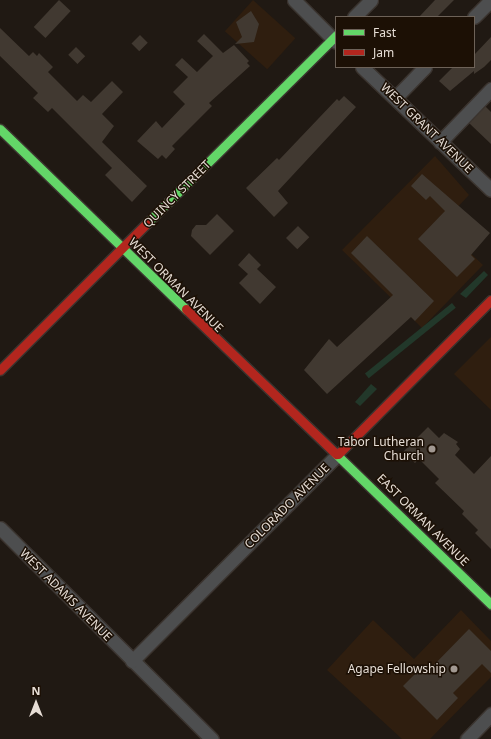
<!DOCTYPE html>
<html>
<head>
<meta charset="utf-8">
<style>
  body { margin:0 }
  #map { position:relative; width:491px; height:739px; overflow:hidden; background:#201913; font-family:"Noto Sans",sans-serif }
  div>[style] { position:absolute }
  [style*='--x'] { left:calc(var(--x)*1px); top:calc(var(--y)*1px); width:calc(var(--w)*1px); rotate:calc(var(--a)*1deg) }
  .built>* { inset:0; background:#2f1e0f; transform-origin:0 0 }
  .green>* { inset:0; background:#22382a; transform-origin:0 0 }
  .building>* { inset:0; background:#413931; transform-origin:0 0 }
  .roads { filter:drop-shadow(1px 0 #3b342f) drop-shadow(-1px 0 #3b342f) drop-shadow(0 1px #3b342f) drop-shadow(0 -1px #3b342f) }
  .street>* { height:13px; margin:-6.5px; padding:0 6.5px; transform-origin:6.5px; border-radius:6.5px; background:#4d4e4f }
  .fast>* { height:9px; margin:-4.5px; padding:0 4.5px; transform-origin:4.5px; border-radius:4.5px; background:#63d668 }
  .jam>* { height:9px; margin:-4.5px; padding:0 4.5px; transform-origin:4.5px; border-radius:4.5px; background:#b3261e }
  .dots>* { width:11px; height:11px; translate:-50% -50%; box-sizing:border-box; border:2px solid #1c1005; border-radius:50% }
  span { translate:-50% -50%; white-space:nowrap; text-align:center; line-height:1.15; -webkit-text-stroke:3px #1c1005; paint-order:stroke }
  .street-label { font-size:12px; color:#e6ddd5 }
  .poi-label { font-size:12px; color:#e6ddd5 }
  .right { translate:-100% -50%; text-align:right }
  .legend { position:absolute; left:335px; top:16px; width:140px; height:52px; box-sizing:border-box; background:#1c1005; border:1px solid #6d6258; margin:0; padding:5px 7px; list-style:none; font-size:12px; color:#e6ddd5 }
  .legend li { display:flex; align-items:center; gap:8px; height:20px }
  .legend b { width:20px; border:1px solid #6d6258 }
  .north { position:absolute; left:16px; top:683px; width:40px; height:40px; -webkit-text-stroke:3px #1c1005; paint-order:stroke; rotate:0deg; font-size:11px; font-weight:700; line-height:16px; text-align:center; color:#e6ddd5 }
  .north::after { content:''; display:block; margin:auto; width:14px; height:18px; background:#e6ddd5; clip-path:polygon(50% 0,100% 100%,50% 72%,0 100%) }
</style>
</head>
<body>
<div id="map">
  <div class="built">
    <div style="left:253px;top:0;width:57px;height:42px;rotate:42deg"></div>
    <div style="clip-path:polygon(435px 156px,469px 195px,441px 225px,483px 265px,422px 328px,342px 250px)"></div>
    <div style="clip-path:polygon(491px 337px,491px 410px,454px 374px)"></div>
    <div style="clip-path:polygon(461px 610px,491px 641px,491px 677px,430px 739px,402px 739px,327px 670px,373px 620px,414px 659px)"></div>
  </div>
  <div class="green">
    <div style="clip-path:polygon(484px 271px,488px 275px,466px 298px,460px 294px)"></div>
    <div style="left:452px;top:303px;width:6px;height:112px;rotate:51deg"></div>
    <div style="clip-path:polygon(371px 384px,377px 389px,360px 406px,355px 402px)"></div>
  </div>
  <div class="building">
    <div style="left:59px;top:0;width:16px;height:37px;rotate:43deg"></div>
    <div style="clip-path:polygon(435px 0,454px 0,437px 17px,419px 17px)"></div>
    <div style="clip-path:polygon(251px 11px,259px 24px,254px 42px,235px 44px,242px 37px,236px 22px)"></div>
    <div style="clip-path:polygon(0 28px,29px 56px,33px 52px,37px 56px,39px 53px,53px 67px,48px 72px,77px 101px,83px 95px,91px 102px,112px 81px,123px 92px,102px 114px,114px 126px,102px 142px,147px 186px,132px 202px,105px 175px,112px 168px,52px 108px,48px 112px,33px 98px,38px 93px,0 56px)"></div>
    <div style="clip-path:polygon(204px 34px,223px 53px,234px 45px,249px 61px,247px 63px,250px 66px,209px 103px,212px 106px,172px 146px,175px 149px,166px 159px,162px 155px,158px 159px,137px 141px,156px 121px,162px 128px,185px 104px,173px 92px,188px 77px,175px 65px,182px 58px,197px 72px,213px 56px,197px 41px)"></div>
    <div style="left:140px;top:35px;width:11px;height:12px;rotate:45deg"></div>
    <div style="clip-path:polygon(491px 37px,491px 60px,484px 67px,474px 74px,474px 71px,450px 91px,439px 81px,453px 67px,474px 67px,474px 55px)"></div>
    <div style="left:76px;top:47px;width:13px;height:11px;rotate:45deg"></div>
    <div style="clip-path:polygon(344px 96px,356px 107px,278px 191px,288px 203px,274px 217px,246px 188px,277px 158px,279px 160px,337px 99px,339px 101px)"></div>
    <div style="clip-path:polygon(485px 106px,491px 112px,491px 144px,469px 123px)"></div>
    <div style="clip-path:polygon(422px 174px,490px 233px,471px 255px,475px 259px,457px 277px,418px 239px,445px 211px,430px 196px,426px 200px,411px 186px)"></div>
    <div style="clip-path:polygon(217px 214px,234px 231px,210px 255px,191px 236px,192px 230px,196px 225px,206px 225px)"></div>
    <div style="left:298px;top:226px;width:16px;height:17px;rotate:45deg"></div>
    <div style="clip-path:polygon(367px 236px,434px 301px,415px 321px,411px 317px,327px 394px,304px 370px,329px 339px,337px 347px,393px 295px,351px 253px)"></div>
    <div style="clip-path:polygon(249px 253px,261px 265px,257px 269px,276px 287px,260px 304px,239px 283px,248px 274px,238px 265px)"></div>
    <div style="clip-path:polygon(428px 427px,439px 438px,444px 433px,458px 442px,456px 444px,460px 449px,455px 455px,474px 474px,491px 456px,491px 549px,475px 533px,478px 530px,462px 514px,464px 511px,435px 483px,439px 479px,419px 459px,415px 463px,403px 452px)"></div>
    <div style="clip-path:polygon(469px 629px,491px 651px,491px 673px,482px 664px,453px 693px,458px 698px,437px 720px,403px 686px,424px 665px,429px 670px)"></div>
  </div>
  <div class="roads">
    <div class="street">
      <div style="--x:294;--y:0;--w:59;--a:45"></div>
      <div style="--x:354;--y:17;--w:24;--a:-45"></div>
      <div style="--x:474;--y:17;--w:20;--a:-45"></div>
      <div style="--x:362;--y:67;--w:178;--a:43.6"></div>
      <div style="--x:395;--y:98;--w:43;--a:-45.9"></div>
      <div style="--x:440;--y:142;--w:74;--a:-46.1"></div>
      <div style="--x:0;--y:528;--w:299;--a:44.9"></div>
      <div style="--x:132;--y:661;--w:292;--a:-45.1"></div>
      <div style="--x:467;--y:739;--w:35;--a:-46"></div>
    </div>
    <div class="fast">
      <div style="--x:0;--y:129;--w:259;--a:44.1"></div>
      <div style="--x:148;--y:222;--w:265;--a:-44.8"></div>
      <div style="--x:336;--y:454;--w:216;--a:44.1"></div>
    </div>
    <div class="jam">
      <div style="--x:186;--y:309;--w:209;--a:44"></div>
      <div style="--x:0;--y:370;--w:209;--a:-45"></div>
      <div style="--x:338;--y:454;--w:217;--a:-45.2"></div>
    </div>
  </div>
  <div class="dots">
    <div style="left:432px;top:449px;background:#a19891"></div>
    <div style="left:454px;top:669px;background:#a19891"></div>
  </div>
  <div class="street-label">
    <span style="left:427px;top:128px;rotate:44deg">WEST GRANT AVENUE</span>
    <span style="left:177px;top:194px;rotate:-45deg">QUINCY STREET</span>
    <span style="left:176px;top:285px;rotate:45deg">WEST ORMAN AVENUE</span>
    <span style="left:287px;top:506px;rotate:-45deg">COLORADO AVENUE</span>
    <span style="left:423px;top:520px;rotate:45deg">EAST ORMAN AVENUE</span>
    <span style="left:66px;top:595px;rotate:45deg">WEST ADAMS AVENUE</span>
  </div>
  <div class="poi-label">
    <span class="right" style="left:424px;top:449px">Tabor Lutheran<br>Church</span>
    <span class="right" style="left:446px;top:669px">Agape Fellowship</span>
  </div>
  <ul class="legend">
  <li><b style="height:5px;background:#63d668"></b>Fast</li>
  <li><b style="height:5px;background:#b3261e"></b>Jam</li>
  </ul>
  <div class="north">N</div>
</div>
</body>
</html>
